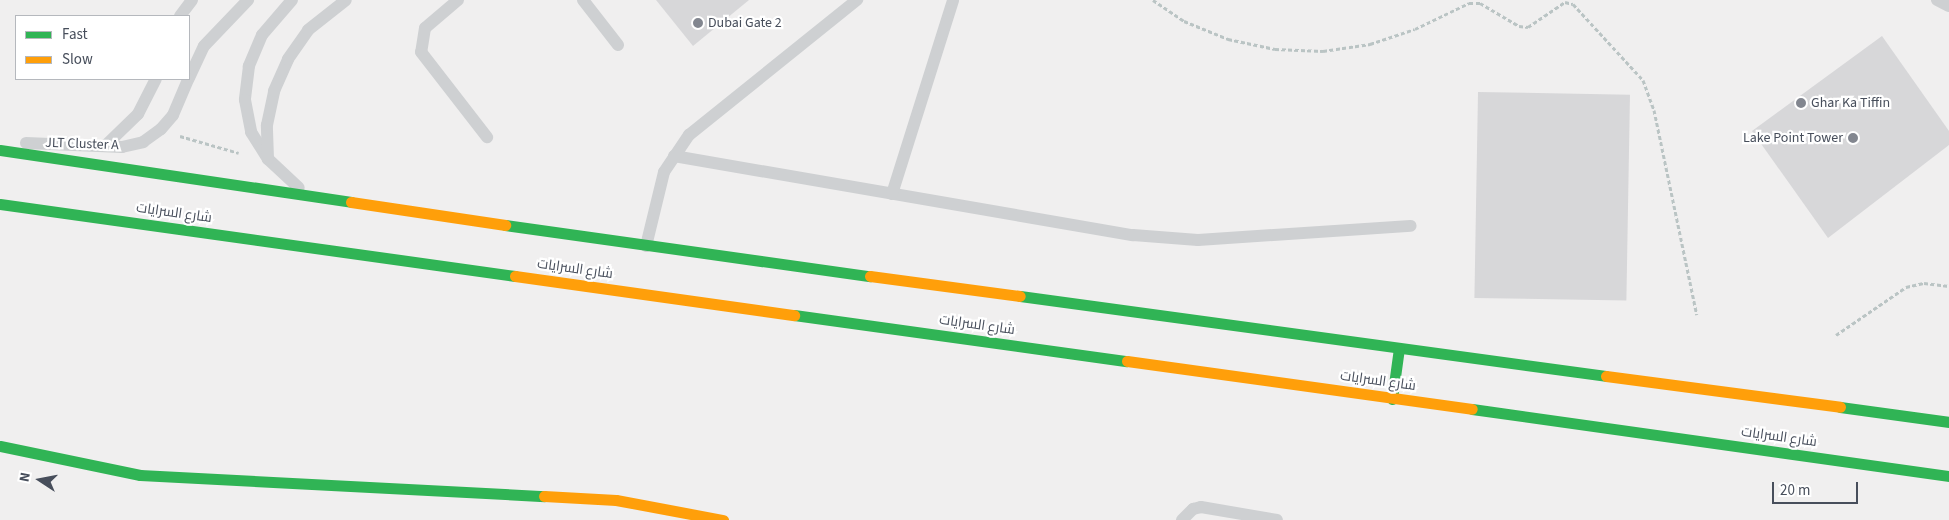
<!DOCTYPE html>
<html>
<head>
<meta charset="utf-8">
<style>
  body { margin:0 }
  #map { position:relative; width:1949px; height:520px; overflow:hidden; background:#f0efef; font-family:"Source Sans 3",Cairo,sans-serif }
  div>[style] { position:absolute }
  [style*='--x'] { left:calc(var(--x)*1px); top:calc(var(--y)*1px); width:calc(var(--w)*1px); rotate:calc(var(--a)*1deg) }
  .building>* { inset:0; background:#d7d7d9; transform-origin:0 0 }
  .path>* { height:3px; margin-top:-1.5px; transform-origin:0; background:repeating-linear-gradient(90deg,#bac4c4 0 4px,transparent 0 6.5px) }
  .lane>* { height:12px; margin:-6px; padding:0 6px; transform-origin:6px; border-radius:6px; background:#ced0d2 }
  .fast>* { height:11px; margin:-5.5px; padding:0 5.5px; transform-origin:5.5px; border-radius:5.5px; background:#30b455 }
  .slow>* { height:11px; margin:-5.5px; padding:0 5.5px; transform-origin:5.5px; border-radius:5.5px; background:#ff9f0a }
  .dots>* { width:14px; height:14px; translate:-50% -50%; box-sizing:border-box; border:2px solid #fff; border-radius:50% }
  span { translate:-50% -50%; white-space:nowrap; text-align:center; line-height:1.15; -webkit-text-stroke:4.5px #fff; paint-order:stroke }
  .poi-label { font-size:14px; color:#474e5b }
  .left { translate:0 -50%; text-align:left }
  .right { translate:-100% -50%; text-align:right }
  .street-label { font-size:14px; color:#474e5b }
  .legend { position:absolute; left:15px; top:15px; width:175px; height:65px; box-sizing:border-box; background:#fff; border:1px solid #b5b8bd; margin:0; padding:6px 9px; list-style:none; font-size:15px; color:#474e5b }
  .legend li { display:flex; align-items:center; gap:10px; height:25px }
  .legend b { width:25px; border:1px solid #b5b8bd }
  .north { position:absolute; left:15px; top:455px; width:50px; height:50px; -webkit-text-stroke:4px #fff; paint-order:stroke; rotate:281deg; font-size:14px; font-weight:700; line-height:20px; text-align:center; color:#474e5b }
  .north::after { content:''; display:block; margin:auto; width:18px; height:22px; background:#474e5b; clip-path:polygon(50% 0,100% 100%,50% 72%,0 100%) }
  .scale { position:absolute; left:1772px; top:482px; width:86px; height:22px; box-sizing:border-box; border:2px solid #474e5b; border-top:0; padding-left:6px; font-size:15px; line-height:18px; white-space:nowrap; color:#474e5b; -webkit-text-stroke:4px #fff; paint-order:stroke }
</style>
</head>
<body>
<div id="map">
  <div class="building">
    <div style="clip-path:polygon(656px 0,749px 0,693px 46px)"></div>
    <div style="clip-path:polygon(1882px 36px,1949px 131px,1949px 145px,1828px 238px,1752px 131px)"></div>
    <div style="left:1478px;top:92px;width:152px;height:206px;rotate:1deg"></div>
  </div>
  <div class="path">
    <div style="--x:1153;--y:0;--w:37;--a:34"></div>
    <div style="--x:1184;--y:21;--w:48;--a:22.2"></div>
    <div style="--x:1228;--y:39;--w:48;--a:12"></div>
    <div style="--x:1275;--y:49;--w:48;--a:2.4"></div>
    <div style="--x:1323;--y:51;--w:48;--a:-8.5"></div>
    <div style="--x:1370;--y:44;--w:47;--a:-18.4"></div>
    <div style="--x:1415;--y:29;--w:60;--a:-25.7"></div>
    <div style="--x:1469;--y:3;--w:11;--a:0"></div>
    <div style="--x:1480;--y:3;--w:45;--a:30.5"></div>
    <div style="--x:1519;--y:26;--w:9;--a:6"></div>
    <div style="--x:1528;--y:27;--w:45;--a:-34"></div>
    <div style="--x:1565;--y:2;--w:8;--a:14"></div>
    <div style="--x:1573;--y:4;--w:103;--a:47.4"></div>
    <div style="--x:1643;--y:80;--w:32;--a:70"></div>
    <div style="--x:1654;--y:110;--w:209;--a:78.2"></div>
    <div style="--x:180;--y:136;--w:61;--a:16.1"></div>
    <div style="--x:1836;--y:335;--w:85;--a:-34.4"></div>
    <div style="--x:1906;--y:287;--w:18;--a:-13"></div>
    <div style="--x:1924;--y:283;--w:25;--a:7"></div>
  </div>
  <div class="lane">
    <div style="--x:292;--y:0;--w:46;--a:130.6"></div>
    <div style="--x:262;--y:35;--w:34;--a:113"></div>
    <div style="--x:249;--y:66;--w:34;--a:97"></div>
    <div style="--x:245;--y:100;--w:33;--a:79"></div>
    <div style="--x:251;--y:132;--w:32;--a:58"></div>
    <div style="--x:268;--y:159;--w:42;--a:43.1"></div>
    <div style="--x:458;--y:0;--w:43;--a:139.7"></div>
    <div style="--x:425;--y:28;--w:24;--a:99"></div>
    <div style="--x:421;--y:52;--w:108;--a:52.2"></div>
    <div style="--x:583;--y:0;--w:57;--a:52.1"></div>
    <div style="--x:1937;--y:0;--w:13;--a:27"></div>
    <div style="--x:180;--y:16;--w:20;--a:-53"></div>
    <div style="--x:189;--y:78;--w:35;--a:-65"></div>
    <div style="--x:204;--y:46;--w:64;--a:-46.3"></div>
    <div style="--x:26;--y:143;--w:96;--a:2.4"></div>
    <div style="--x:122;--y:147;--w:22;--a:-13"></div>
    <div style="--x:143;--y:142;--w:22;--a:-36"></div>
    <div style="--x:161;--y:129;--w:18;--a:-49"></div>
    <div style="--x:173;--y:115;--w:39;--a:-67"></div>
    <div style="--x:105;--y:146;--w:46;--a:-44.1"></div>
    <div style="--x:138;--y:114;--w:39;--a:-63"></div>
    <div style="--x:674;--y:156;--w:466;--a:9.8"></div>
    <div style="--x:1133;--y:235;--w:65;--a:4.4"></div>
    <div style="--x:1198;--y:240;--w:213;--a:-3.8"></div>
    <div style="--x:268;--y:159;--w:34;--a:-92"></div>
    <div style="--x:267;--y:125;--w:35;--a:-78"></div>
    <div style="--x:274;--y:91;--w:35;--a:-66"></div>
    <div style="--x:288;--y:59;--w:35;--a:-55"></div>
    <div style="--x:308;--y:30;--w:48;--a:-38.3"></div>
    <div style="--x:892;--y:194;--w:203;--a:-72.5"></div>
    <div style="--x:646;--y:246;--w:76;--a:-76.3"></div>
    <div style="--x:664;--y:172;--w:45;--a:-56"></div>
    <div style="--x:689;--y:135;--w:216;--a:-38.8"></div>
    <div style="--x:1182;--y:520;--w:16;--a:-45"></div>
    <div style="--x:1193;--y:509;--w:8;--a:-14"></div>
    <div style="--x:1201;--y:507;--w:77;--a:9.7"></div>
  </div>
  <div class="fast">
    <div style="--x:0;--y:150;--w:355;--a:8.4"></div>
    <div style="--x:0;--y:204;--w:520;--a:7.96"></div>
    <div style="--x:505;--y:225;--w:369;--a:8"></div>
    <div style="--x:1020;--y:296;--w:591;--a:7.77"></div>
    <div style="--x:794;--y:315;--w:336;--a:7.9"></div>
    <div style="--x:1392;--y:399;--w:51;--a:-82.2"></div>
    <div style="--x:1840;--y:407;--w:110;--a:7.8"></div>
    <div style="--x:1472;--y:409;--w:482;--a:8"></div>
    <div style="--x:0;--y:446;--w:143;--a:11.7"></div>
    <div style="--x:140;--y:475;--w:405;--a:3"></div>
  </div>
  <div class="slow">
    <div style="--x:351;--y:202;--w:156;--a:8.5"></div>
    <div style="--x:515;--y:276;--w:282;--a:8"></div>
    <div style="--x:870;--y:276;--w:151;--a:7.6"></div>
    <div style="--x:1127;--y:361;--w:348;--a:7.9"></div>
    <div style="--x:1606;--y:376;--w:236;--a:7.5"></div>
    <div style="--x:544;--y:496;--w:72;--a:3.2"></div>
    <div style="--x:616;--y:500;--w:109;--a:10.6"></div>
  </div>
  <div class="dots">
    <div style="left:698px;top:23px;background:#82868f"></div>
    <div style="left:1801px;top:103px;background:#82868f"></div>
    <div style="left:1853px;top:138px;background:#82868f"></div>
  </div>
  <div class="poi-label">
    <span class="left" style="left:708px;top:23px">Dubai Gate 2</span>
    <span class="left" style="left:1811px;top:103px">Ghar Ka Tiffin</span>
    <span class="right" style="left:1843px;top:138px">Lake Point Tower</span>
  </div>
  <div class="street-label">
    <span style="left:82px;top:144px;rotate:2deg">JLT Cluster A</span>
    <span style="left:174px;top:213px;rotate:8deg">شارع السرايات</span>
    <span style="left:575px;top:269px;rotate:8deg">شارع السرايات</span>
    <span style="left:977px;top:325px;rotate:8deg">شارع السرايات</span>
    <span style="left:1378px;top:381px;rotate:8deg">شارع السرايات</span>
    <span style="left:1779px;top:437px;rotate:8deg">شارع السرايات</span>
  </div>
  <ul class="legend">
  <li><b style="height:6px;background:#30b455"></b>Fast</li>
  <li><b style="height:6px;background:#ff9f0a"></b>Slow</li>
  </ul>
  <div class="north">N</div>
  <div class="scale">20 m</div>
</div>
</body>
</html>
